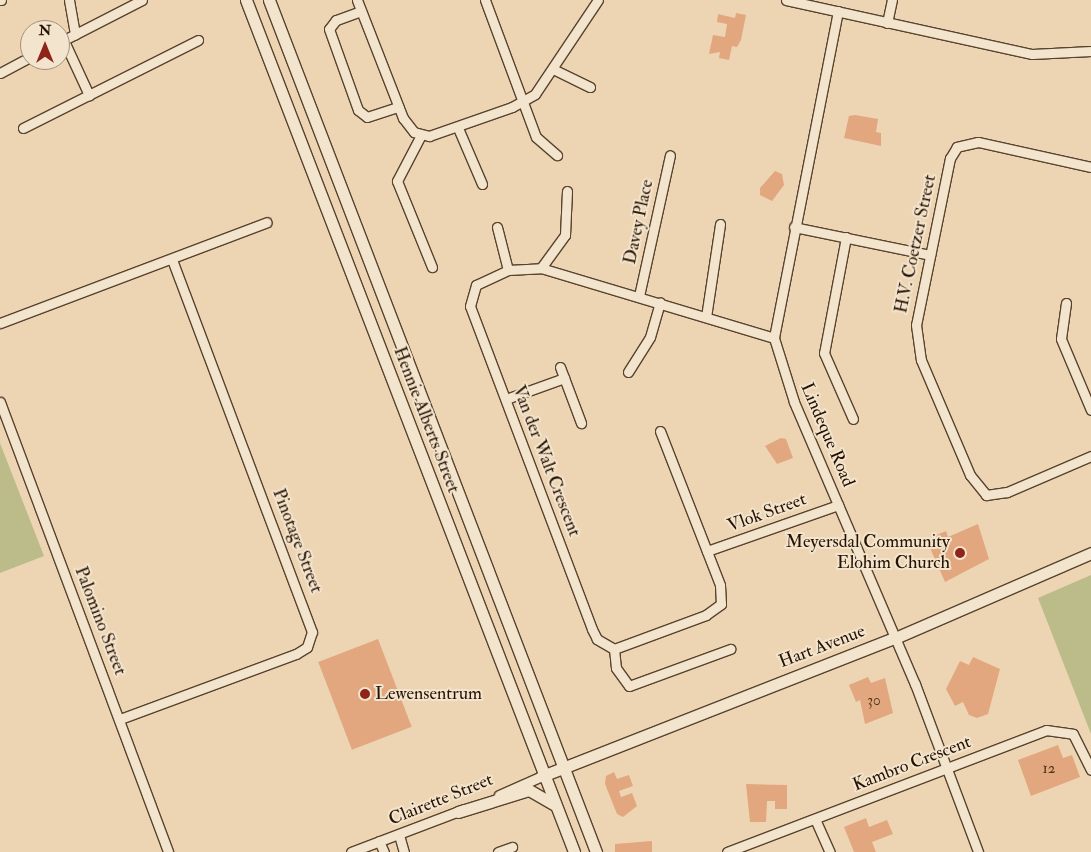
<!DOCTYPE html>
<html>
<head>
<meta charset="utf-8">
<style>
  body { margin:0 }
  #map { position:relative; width:1091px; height:852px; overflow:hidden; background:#edd5b4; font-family:"IM FELL Double Pica",serif }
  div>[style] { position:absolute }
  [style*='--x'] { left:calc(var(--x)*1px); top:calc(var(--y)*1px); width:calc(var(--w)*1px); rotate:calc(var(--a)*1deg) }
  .green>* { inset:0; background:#bcbc8b }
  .building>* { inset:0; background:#e2a77e; transform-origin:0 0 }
  .roads { filter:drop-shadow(1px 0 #58432d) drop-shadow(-1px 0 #58432d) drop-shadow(0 1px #58432d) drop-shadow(0 -1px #58432d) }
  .minor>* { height:9px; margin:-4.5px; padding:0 4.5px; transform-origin:4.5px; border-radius:4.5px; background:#f3e4ce }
  .tertiary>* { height:11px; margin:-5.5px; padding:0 5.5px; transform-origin:5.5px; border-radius:5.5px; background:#f3e4ce }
  .dots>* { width:14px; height:14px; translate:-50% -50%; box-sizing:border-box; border:2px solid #f3e4ce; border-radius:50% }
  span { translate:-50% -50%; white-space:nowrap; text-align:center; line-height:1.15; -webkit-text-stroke:4px #f3e4ce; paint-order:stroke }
  .number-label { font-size:15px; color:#553720 }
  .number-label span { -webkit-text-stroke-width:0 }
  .street-label { font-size:18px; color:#261200 }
  .poi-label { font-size:18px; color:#261200 }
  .right { translate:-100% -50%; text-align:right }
  .left { translate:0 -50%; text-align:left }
  .north { position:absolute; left:20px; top:20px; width:50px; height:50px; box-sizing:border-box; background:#f3e4ce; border:1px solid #a1907c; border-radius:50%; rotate:0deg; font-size:14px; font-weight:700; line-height:20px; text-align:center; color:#261200 }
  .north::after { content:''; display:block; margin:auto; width:18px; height:22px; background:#8f2418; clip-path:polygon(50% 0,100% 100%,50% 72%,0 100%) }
</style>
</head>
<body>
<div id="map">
  <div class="green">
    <div style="clip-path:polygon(0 443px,44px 556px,0 573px)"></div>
    <div style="clip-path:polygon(1091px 575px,1091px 734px,1038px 598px)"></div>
  </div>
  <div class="building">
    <div style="clip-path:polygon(736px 13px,746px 15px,741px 40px,737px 47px,732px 46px,729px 60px,719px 58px,720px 52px,709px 54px,713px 35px,725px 37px,727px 24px,717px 22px,718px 14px,735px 18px)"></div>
    <div style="clip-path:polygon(855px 115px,878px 119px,876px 132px,881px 133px,881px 146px,844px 138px,849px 116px)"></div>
    <div style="clip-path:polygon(775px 171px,782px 174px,784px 185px,772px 201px,760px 195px,760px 188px)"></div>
    <div style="clip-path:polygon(781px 438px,786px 439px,793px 458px,777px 464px,765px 446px)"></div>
    <div style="clip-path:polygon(978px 524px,989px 559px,945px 582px,930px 548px,938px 545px,934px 536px,946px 531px,948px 537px)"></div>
    <div style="left:378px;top:639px;width:94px;height:64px;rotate:69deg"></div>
    <div style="clip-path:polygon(973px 657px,1000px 669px,988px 714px,977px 718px,969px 715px,963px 702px,955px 706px,946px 689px,960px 661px,969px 665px)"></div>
    <div style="clip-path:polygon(868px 677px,871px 683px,885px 678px,893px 713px,865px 724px,860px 700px,856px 702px,849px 685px)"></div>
    <div style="clip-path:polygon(1058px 745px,1063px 758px,1072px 755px,1080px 777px,1031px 796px,1018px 760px)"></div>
    <div style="clip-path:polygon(614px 772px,617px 779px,629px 775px,633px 786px,619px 791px,621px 797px,632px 793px,637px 806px,623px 817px,617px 814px,605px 784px,606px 776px)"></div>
    <div style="clip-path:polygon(746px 784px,787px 785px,787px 809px,775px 809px,775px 801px,767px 801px,766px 822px,750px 822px)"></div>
    <div style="clip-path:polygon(866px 818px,869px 827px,887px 820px,893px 834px,872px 842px,876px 852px,854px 852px,844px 827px)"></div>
    <div style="clip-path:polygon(652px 841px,652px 852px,615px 852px,615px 844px)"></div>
  </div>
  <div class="roads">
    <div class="minor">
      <div style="--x:0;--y:0;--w:1;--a:0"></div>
      <div style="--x:69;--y:0;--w:35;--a:80"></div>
      <div style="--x:357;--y:0;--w:127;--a:68.7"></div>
      <div style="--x:403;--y:118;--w:18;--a:52"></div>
      <div style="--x:414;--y:132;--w:16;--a:15"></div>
      <div style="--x:429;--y:136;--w:88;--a:-19.3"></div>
      <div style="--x:512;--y:107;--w:26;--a:-29"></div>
      <div style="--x:535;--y:94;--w:113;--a:-56.2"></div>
      <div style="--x:485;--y:0;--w:146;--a:69.6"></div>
      <div style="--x:536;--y:137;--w:28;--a:41"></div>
      <div style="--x:786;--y:0;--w:252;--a:12.4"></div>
      <div style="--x:1032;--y:54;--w:59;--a:-2.9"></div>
      <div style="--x:361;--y:11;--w:27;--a:160"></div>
      <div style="--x:336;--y:20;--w:11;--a:128"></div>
      <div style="--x:329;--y:29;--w:86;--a:70.3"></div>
      <div style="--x:358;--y:110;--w:11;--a:38"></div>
      <div style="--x:367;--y:117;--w:33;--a:-18"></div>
      <div style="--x:838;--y:11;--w:333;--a:101.1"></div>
      <div style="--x:774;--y:338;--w:67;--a:72.6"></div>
      <div style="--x:794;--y:402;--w:307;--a:66.8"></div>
      <div style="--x:915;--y:684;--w:179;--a:69.4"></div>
      <div style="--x:887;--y:23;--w:24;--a:-78"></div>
      <div style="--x:64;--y:41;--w:60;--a:65.2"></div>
      <div style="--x:60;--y:42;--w:92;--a:-27.1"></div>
      <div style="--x:555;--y:70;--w:39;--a:26"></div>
      <div style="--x:0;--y:73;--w:34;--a:-28"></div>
      <div style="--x:23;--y:128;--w:196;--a:-26.7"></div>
      <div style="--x:458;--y:128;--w:61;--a:66.8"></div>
      <div style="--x:421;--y:135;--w:52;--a:117.6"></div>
      <div style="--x:397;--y:181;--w:93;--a:67.9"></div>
      <div style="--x:1091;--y:167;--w:116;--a:-167.5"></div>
      <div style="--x:978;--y:142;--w:22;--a:167"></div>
      <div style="--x:957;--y:147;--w:13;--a:122"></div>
      <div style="--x:950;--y:158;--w:170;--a:101.5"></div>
      <div style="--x:916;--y:325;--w:35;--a:82"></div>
      <div style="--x:921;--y:360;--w:125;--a:66.9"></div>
      <div style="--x:970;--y:475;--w:26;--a:51"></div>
      <div style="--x:986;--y:495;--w:21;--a:-8"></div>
      <div style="--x:1007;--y:492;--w:91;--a:-23.2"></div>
      <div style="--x:497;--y:227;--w:44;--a:75.7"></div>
      <div style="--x:794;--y:227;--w:139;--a:11.6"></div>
      <div style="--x:846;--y:237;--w:118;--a:100.7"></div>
      <div style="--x:824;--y:353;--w:72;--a:66.3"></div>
      <div style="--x:541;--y:268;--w:41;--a:-54"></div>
      <div style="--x:565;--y:235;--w:44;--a:-87.4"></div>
      <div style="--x:639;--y:296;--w:144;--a:-77.6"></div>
      <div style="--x:1066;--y:303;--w:36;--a:98"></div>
      <div style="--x:1061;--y:339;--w:77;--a:67.1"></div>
      <div style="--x:706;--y:317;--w:94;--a:-81.4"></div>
      <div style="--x:0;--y:323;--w:285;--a:-20.7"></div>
      <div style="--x:560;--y:367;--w:60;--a:69.4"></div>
      <div style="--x:628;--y:372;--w:41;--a:-57.8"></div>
      <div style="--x:650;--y:337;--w:36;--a:-74"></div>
      <div style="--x:506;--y:399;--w:62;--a:-19.9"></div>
      <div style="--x:0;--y:402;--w:480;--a:69.5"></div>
      <div style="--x:660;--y:431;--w:165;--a:68.7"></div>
      <div style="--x:720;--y:585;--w:19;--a:87"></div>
      <div style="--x:721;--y:604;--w:19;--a:144"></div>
      <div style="--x:706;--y:615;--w:98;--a:159.7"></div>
      <div style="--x:614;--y:649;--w:20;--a:-150"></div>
      <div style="--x:597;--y:639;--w:11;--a:-117"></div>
      <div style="--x:592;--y:629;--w:345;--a:-110.7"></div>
      <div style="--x:470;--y:306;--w:22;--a:-74"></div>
      <div style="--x:476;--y:285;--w:35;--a:-25"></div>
      <div style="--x:508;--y:270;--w:33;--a:-3"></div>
      <div style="--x:541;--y:268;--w:243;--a:16.7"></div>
      <div style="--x:707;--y:551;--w:139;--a:-19.3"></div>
      <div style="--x:614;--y:649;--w:19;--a:84"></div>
      <div style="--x:616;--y:668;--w:22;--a:54"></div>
      <div style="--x:629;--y:686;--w:108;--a:-20.1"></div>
      <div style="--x:120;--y:719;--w:188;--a:-20.3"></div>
      <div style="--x:296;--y:654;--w:13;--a:-32"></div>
      <div style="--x:307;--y:647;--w:16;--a:-72"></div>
      <div style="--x:312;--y:632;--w:398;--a:-110.6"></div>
      <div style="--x:499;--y:795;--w:47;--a:-23.8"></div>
      <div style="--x:815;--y:819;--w:36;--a:66"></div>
      <div style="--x:399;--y:835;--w:18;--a:74"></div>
      <div style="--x:379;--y:841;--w:12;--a:66"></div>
      <div style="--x:351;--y:852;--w:121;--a:-20.8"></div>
      <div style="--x:498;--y:852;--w:15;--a:-20"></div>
      <div style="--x:727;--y:852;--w:342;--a:-20.9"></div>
      <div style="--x:1046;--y:730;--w:27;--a:8"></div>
      <div style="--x:1073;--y:734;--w:40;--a:63.4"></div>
    </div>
    <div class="tertiary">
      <div style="--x:246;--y:0;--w:913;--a:68.94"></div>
      <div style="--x:269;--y:0;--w:913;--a:69"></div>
      <div style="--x:542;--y:776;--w:379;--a:-21.4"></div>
      <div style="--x:895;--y:638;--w:214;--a:-23.4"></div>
      <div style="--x:458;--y:812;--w:74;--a:-17.2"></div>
      <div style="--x:529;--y:790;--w:30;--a:30"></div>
    </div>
  </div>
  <div class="dots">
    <div style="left:960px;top:553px;background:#8f2418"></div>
    <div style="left:365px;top:694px;background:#8f2418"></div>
  </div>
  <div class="number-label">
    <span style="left:874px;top:701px">30</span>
    <span style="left:1049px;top:769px">12</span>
  </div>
  <div class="street-label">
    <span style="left:639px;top:222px;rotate:-78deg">Davey Place</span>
    <span style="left:916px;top:244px;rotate:-78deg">H.V. Coetzer Street</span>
    <span style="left:426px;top:420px;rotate:69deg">Hennie Alberts Street</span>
    <span style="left:827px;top:435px;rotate:67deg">Lindeque Road</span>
    <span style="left:546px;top:461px;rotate:69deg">Van der Walt Crescent</span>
    <span style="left:767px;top:513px;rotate:-20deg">Vlok Street</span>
    <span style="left:297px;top:541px;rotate:69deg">Pinotage Street</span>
    <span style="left:100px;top:621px;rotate:69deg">Palomino Street</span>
    <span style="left:822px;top:647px;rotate:-21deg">Hart Avenue</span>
    <span style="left:912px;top:764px;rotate:-21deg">Kambro Crescent</span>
    <span style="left:441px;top:800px;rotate:-22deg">Clairette Street</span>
  </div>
  <div class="poi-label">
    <span class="right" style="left:950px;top:553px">Meyersdal Community<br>Elohim Church</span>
    <span class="left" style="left:375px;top:694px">Lewensentrum</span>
  </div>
  <div class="north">N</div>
</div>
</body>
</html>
